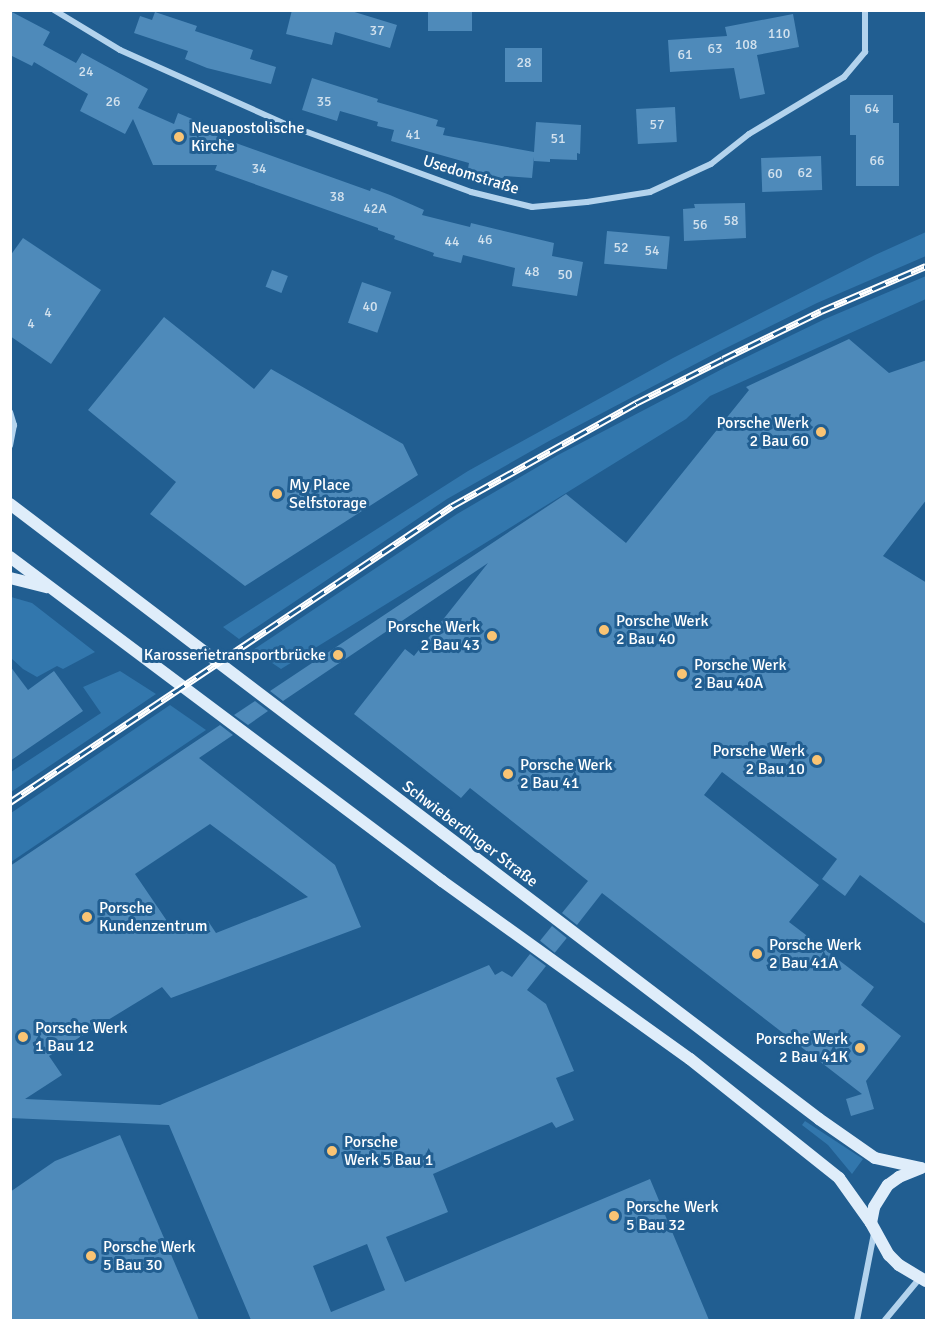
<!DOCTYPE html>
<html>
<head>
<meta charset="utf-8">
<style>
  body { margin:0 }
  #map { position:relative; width:937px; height:1331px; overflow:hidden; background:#215e91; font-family:Signika,sans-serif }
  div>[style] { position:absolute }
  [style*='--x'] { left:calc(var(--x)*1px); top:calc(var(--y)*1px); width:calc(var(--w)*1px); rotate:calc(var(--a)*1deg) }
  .green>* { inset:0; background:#3277ad }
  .building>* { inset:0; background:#4e8aba; transform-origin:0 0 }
  .street>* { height:6px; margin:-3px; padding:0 3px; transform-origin:3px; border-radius:3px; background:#b3d3ed }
  .secondary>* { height:12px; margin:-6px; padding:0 6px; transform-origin:6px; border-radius:6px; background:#dfedfa }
  .rail>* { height:7px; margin-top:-3.5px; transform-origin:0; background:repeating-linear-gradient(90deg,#215e91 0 14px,#fff 0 28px); box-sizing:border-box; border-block:2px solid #fff }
  .dots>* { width:16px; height:16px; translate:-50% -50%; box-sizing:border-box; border:3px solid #215e91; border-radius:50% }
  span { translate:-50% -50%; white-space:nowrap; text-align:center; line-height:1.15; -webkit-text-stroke:6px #215e91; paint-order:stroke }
  .number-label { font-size:14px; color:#d3e2ee }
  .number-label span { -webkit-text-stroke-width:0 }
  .poi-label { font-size:16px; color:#fff }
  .left { translate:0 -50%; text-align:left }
  .right { translate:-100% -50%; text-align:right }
  .street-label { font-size:16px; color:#fff }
  .frame { position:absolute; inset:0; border:12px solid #fff; pointer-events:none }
</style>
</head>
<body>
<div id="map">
  <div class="green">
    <div style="clip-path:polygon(926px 232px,926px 256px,817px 303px,720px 351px,549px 441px,447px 499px,239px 639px,223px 627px,468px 471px,673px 358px,875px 255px)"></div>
    <div style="clip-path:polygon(926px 276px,926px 299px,710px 396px,686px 419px,281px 669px,253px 650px,457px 514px,558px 455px,726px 367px,825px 319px)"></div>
    <div style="clip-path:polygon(11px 597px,32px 603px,95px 652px,63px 669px,57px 666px,37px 677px,23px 669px,11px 658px)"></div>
    <div style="clip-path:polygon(120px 671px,156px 694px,11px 792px,11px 772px,101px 713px,83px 687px)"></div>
    <div style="clip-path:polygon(170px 705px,206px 730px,11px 862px,11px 813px)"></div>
    <div style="clip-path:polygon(805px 1121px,863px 1159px,852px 1174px,828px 1145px,802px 1125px)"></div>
  </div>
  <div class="building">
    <div style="clip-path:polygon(292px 10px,348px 10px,397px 25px,390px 48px,335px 32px,332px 45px,286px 34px)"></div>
    <div style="left:428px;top:10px;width:44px;height:21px"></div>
    <div style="clip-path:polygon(10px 11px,50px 32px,43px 45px,76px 63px,82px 53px,148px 89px,138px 108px,174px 124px,178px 113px,211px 127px,208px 133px,370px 191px,371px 188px,390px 195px,424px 210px,422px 215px,470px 227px,471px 223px,554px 243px,552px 256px,583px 262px,577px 296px,512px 286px,515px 268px,463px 255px,461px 263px,433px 256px,434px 253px,394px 239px,395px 236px,378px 230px,378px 228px,215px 170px,217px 165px,153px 165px,133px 119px,125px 134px,80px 111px,88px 94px,34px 62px,32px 66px,10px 55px)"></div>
    <div style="clip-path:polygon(155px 12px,197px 26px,195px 31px,253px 50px,250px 59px,276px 67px,271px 84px,207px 68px,185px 59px,188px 51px,134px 33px,140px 16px,152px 20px)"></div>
    <div style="clip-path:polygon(793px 14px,799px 47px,757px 55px,765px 94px,740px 99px,734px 68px,670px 72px,668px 40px,727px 36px,725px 27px)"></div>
    <div style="left:505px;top:48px;width:37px;height:34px"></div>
    <div style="clip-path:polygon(312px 78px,378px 99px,377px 102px,438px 120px,436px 126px,445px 128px,443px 135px,534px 152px,536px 122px,581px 125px,580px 154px,577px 153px,577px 160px,550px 159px,550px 162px,534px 161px,534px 157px,532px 178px,504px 176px,503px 180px,467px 174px,469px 163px,391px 141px,394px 130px,377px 126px,378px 122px,340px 111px,337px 121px,302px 110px)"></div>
    <div style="clip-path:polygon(850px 95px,893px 95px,893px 123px,899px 123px,899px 186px,856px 186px,856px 135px,850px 135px)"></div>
    <div style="left:675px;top:107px;width:35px;height:39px;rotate:87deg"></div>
    <div style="left:821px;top:156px;width:34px;height:60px;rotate:88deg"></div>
    <div style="clip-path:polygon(745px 203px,746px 238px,684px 241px,683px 209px,695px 208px,694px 204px)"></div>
    <div style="left:607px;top:231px;width:63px;height:33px;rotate:5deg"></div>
    <div style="clip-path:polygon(23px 238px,101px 290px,51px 364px,10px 336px,10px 256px)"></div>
    <div style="left:272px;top:270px;width:17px;height:18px;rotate:21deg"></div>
    <div style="left:362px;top:282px;width:31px;height:43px;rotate:19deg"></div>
    <div style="clip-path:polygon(164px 317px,254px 389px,271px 369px,403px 444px,418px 475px,245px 586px,150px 514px,176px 482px,88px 410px)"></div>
    <div style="clip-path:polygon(849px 339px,889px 373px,927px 360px,927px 499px,883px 556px,927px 583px,927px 925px,860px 875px,845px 896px,822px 879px,837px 859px,722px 772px,704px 795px,819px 885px,789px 922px,874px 987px,861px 1005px,901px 1036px,866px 1081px,874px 1109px,851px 1116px,846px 1099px,862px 1094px,602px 893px,577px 925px,562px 913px,588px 881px,470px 788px,461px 798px,354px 714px,405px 649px,414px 656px,488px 563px,283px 701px,270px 691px,566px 494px,626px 543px,749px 390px,746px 387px)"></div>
    <div style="clip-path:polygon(10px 666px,28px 690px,54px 671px,83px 711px,10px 761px)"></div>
    <div style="clip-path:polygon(255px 701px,268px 711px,248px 725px,234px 715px)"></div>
    <div style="clip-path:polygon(evenodd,220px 725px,233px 735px,199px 758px,335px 865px,361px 927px,171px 998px,162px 987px,49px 1056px,62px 1075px,25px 1099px,160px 1105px,489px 965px,495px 975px,502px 971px,512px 977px,530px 954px,546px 966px,527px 990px,546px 1004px,574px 1071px,556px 1078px,574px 1120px,556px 1128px,552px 1122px,433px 1174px,448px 1212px,386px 1237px,405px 1282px,650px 1179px,709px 1320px,251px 1320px,169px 1125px,10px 1118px,10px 866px,220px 725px,210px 824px,308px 897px,216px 933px,208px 921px,202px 926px,185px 921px,167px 921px,135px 874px,210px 824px,220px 725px,367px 1244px,385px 1290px,331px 1312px,313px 1266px,367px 1244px)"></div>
    <div style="left:552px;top:926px;width:19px;height:19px;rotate:39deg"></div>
    <div style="clip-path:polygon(120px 1135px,199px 1320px,10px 1320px,10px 1192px,55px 1161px)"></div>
  </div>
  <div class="street">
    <div style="--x:54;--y:10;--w:77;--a:31.2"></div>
    <div style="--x:120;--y:50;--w:184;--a:24.1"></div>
    <div style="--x:288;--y:125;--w:195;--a:20.1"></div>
    <div style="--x:471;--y:192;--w:63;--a:13.8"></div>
    <div style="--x:532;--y:207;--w:55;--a:-5.2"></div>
    <div style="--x:587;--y:202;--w:64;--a:-9"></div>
    <div style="--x:650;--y:192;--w:67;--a:-24.7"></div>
    <div style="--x:711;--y:164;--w:48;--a:-38.3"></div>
    <div style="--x:749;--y:134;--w:111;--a:-31"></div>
    <div style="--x:844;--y:77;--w:33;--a:-50"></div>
    <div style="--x:865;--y:52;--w:42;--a:-90"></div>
    <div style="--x:10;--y:412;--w:14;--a:73"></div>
    <div style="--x:14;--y:425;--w:21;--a:101"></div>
    <div style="--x:857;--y:1320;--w:89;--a:-78.9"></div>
    <div style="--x:885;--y:1320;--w:53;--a:-50.3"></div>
  </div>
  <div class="secondary">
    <div style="--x:10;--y:504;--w:1016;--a:37.24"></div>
    <div style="--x:819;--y:1119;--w:68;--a:34.9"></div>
    <div style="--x:875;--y:1158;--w:46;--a:12.5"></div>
    <div style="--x:10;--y:557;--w:540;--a:36.87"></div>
    <div style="--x:442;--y:881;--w:305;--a:35.7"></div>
    <div style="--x:690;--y:1059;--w:191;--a:38.6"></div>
    <div style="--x:839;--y:1178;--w:55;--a:54.6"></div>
    <div style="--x:871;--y:1223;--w:37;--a:61"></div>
    <div style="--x:889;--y:1255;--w:14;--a:45"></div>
    <div style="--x:899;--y:1265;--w:31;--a:31"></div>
    <div style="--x:10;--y:578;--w:38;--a:14"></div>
    <div style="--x:871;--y:1223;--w:16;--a:-79"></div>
    <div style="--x:874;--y:1207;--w:26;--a:-58"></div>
    <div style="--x:888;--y:1185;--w:14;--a:-36"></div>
    <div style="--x:899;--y:1177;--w:24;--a:-22"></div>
  </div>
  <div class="rail">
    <div style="--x:10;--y:802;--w:532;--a:-33.81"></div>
    <div style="--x:452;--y:506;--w:211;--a:-29.2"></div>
    <div style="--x:636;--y:403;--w:97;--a:-26.8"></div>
    <div style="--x:723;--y:359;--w:109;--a:-26.1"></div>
    <div style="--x:821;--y:311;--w:114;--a:-23.2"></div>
  </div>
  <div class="dots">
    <div style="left:179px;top:137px;background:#f9c474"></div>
    <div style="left:821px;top:432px;background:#f9c474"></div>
    <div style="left:277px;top:494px;background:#f9c474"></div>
    <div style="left:604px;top:630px;background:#f9c474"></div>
    <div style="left:492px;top:636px;background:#f9c474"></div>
    <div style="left:338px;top:655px;background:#f9c474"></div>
    <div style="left:682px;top:674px;background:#f9c474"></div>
    <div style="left:817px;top:760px;background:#f9c474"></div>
    <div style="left:508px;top:774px;background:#f9c474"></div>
    <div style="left:87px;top:917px;background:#f9c474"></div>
    <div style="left:757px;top:954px;background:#f9c474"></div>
    <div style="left:23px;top:1037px;background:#f9c474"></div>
    <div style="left:860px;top:1048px;background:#f9c474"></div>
    <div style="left:332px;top:1151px;background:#f9c474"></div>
    <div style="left:614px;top:1216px;background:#f9c474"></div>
    <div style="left:91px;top:1256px;background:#f9c474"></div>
  </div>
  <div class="number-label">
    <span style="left:377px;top:31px">37</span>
    <span style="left:779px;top:34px">110</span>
    <span style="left:746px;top:45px">108</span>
    <span style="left:715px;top:49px">63</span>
    <span style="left:685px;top:55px">61</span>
    <span style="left:524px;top:63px">28</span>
    <span style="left:86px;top:72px">24</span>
    <span style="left:113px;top:102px">26</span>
    <span style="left:324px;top:102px">35</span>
    <span style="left:872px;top:109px">64</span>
    <span style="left:657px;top:125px">57</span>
    <span style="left:413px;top:135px">41</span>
    <span style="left:558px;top:139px">51</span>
    <span style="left:877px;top:161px">66</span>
    <span style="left:259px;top:169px">34</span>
    <span style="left:805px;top:173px">62</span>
    <span style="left:775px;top:174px">60</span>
    <span style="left:337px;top:197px">38</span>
    <span style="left:375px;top:209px">42A</span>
    <span style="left:731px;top:221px">58</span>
    <span style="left:700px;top:225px">56</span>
    <span style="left:485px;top:240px">46</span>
    <span style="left:452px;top:242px">44</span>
    <span style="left:621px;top:248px">52</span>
    <span style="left:652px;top:251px">54</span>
    <span style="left:532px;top:272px">48</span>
    <span style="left:565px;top:275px">50</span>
    <span style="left:370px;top:307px">40</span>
    <span style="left:48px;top:313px">4</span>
    <span style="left:31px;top:324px">4</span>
  </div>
  <div class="poi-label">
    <span class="left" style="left:191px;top:137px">Neuapostolische<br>Kirche</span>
    <span class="right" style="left:809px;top:432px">Porsche Werk<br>2 Bau 60</span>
    <span class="left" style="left:289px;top:494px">My Place<br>Selfstorage</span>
    <span class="left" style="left:616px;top:630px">Porsche Werk<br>2 Bau 40</span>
    <span class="right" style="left:480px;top:636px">Porsche Werk<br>2 Bau 43</span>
    <span class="right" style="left:326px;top:655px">Karosserietransportbrücke</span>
    <span class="left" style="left:694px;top:674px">Porsche Werk<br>2 Bau 40A</span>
    <span class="right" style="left:805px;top:760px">Porsche Werk<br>2 Bau 10</span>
    <span class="left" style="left:520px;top:774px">Porsche Werk<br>2 Bau 41</span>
    <span class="left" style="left:99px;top:917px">Porsche<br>Kundenzentrum</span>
    <span class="left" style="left:769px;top:954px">Porsche Werk<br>2 Bau 41A</span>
    <span class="left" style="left:35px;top:1037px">Porsche Werk<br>1 Bau 12</span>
    <span class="right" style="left:848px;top:1048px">Porsche Werk<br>2 Bau 41K</span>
    <span class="left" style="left:344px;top:1151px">Porsche<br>Werk 5 Bau 1</span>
    <span class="left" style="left:626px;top:1216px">Porsche Werk<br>5 Bau 32</span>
    <span class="left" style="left:103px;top:1256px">Porsche Werk<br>5 Bau 30</span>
  </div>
  <div class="street-label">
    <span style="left:471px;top:175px;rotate:17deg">Usedomstraße</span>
    <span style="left:470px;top:834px;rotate:37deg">Schwieberdinger Straße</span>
  </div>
  <div class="frame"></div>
</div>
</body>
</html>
